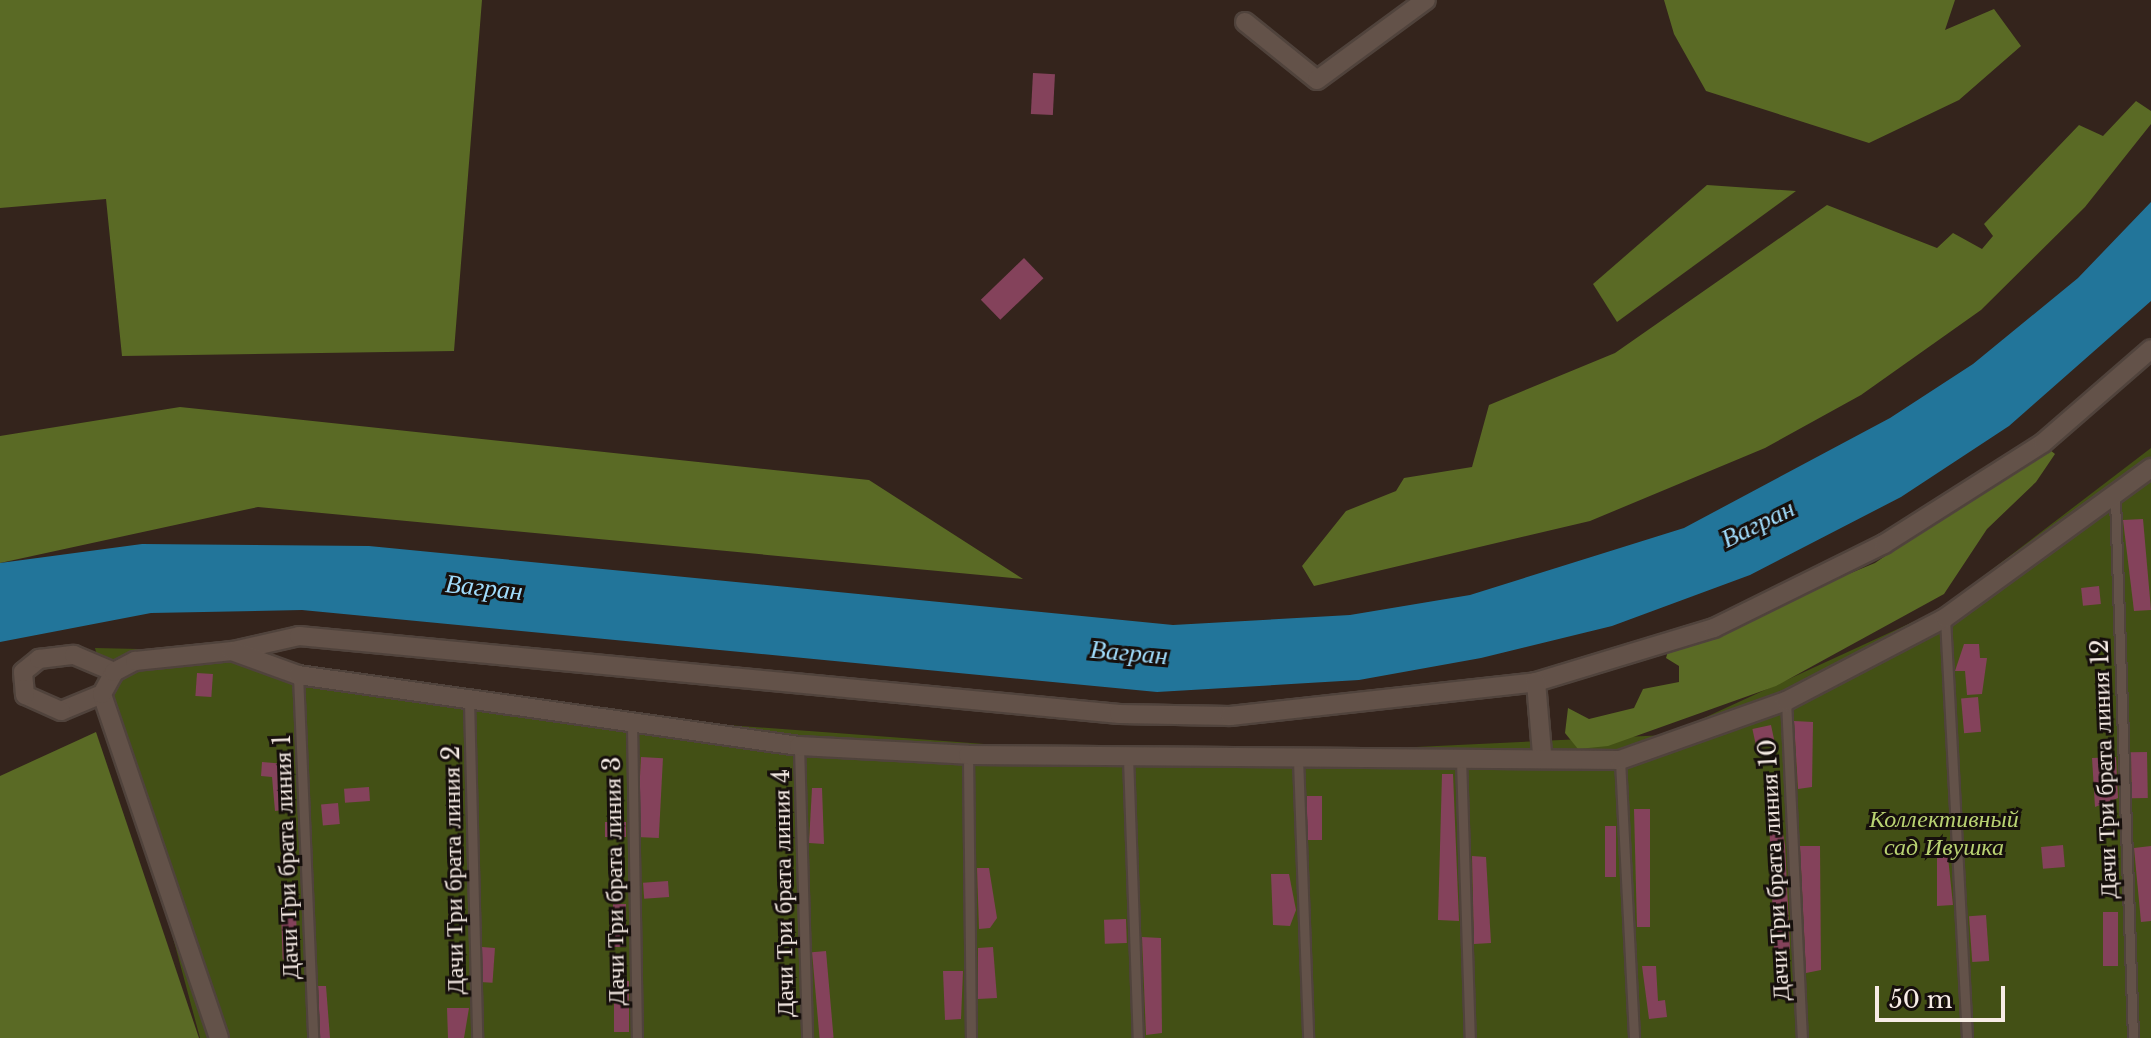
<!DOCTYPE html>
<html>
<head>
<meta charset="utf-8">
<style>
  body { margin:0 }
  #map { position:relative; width:2151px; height:1038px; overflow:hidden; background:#34241c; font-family:"Libre Baskerville",serif }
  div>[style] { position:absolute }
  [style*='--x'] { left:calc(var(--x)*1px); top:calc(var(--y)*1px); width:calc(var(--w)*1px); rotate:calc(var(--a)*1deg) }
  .green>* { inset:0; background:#435015 }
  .forest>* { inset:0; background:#5a6a25 }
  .water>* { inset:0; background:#22759a }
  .building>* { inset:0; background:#84425b; transform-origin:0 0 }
  .roads { filter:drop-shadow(2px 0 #50433c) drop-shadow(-2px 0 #50433c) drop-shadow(0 2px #50433c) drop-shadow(0 -2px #50433c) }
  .service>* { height:9px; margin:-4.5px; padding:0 4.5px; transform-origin:4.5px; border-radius:4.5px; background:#635249 }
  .minor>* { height:18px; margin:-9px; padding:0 9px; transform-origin:9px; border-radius:9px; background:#635249 }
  span { translate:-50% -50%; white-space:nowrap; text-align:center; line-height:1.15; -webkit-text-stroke:6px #160f0c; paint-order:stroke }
  .street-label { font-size:24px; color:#f7ece6 }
  .park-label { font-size:24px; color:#b9d272; font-style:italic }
  .water-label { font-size:26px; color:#a1dcfc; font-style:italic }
  .scale { position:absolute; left:1875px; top:986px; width:130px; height:36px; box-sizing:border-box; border:4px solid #f7ece6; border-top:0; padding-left:10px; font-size:24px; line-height:28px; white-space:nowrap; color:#f7ece6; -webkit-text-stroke:6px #160f0c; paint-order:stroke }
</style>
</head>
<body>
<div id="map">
  <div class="green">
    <div style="clip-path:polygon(2151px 448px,2151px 1038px,200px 1038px,95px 648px,183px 650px,311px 667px,633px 718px,1080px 751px,1311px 752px,1667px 735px,1939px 610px)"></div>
  </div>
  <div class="forest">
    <div style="clip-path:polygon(0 0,482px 0,454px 351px,122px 356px,106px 199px,0 208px)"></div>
    <div style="clip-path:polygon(1664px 0,1955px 0,1945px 30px,1994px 9px,2021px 46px,1959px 100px,1869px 143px,1706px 91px,1674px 34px)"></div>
    <div style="clip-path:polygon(2136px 101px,2151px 111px,2151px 124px,2085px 207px,1981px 310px,1861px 395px,1765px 448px,1590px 521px,1314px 586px,1302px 566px,1346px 511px,1396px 491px,1404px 478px,1472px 467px,1489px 405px,1615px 353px,1827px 205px,1937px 248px,1953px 233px,1982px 249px,1993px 236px,1984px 224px,2079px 125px,2103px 136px)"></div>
    <div style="clip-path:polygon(1707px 185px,1796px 191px,1617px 322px,1593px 284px)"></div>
    <div style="clip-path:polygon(180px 407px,869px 480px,1023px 579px,258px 507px,0 563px,0 436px)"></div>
    <div style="clip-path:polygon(2045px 446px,2055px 454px,2036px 482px,1987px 529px,1944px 594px,1776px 686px,1608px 746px,1578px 749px,1565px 733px,1568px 708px,1589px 719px,1634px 708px,1643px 689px,1679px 682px,1679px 666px,1666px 658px,1669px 648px,1875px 563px)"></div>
    <div style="clip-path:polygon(96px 732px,199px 1038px,0 1038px,0 776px)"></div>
  </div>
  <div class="water">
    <div style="clip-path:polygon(2151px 202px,2151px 301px,2009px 426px,1901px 497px,1750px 575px,1612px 626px,1481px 658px,1359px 680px,1157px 692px,302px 610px,151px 613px,0 642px,0 563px,142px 544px,369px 546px,1173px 625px,1350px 615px,1470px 595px,1684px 528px,1890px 418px,1973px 364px,2078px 278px)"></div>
  </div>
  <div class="building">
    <div style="left:1033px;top:73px;width:22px;height:41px;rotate:3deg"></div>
    <div style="left:1024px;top:258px;width:28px;height:60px;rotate:46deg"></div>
    <div style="clip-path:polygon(2143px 519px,2151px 610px,2134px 611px,2123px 520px)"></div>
    <div style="left:2099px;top:586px;width:18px;height:18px;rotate:84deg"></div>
    <div style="clip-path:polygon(1964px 644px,1979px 644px,1980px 658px,1987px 658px,1982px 694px,1967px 695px,1965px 671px,1955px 671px)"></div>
    <div style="left:197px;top:673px;width:16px;height:23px;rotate:4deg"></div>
    <div style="left:1978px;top:697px;width:35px;height:17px;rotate:85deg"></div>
    <div style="clip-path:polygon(1794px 721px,1813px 722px,1812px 787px,1798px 789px)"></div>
    <div style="left:1771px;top:725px;width:19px;height:19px;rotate:78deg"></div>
    <div style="left:2147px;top:752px;width:46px;height:16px;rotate:89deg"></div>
    <div style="left:641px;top:757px;width:22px;height:80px;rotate:3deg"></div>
    <div style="clip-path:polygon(2116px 757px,2118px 798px,2095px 807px,2092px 758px)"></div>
    <div style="clip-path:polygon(262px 762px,286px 764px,283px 793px,290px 793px,291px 809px,275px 811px,272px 777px,261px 776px)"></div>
    <div style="clip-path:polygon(1442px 774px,1453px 774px,1459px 921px,1438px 920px)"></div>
    <div style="left:369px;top:787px;width:14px;height:25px;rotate:86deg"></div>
    <div style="clip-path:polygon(812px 788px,822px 788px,824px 844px,809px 843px)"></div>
    <div style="left:1307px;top:796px;width:15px;height:44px"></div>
    <div style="left:338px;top:803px;width:21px;height:17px;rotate:85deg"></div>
    <div style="clip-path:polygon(1634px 809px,1650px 809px,1650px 927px,1637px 927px)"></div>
    <div style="clip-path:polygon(1769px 817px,1780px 817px,1785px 845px,1790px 949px,1774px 949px)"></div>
    <div style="left:605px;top:822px;width:21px;height:15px"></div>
    <div style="left:1605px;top:826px;width:11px;height:51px"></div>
    <div style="clip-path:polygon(1937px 838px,1946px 838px,1953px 905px,1937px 906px)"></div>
    <div style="left:2063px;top:845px;width:22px;height:22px;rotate:85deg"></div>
    <div style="clip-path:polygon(1800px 846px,1820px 846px,1821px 970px,1806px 973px)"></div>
    <div style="clip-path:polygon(2151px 846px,2151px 921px,2141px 922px,2134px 848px)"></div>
    <div style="clip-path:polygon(1472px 856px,1486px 857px,1491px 943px,1474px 944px)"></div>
    <div style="clip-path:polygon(977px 868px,989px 868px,997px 918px,990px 928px,979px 929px)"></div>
    <div style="clip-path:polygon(1271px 874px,1289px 874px,1296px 910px,1290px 926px,1273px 925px)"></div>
    <div style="left:668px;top:881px;width:16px;height:25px;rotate:86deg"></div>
    <div style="left:613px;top:904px;width:13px;height:43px"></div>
    <div style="left:296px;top:912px;width:47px;height:15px;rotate:88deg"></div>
    <div style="left:2103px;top:912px;width:15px;height:54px"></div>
    <div style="left:1986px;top:915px;width:46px;height:17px;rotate:86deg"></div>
    <div style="left:1126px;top:919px;width:24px;height:22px;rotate:88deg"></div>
    <div style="clip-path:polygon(1142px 937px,1161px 938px,1162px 1033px,1146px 1035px)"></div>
    <div style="left:482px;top:947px;width:13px;height:35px;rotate:4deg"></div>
    <div style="clip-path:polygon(993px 947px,997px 998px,978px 999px,978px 948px)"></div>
    <div style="left:826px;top:951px;width:87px;height:14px;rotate:85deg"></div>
    <div style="clip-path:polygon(1642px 966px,1656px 966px,1658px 1001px,1665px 1000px,1667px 1017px,1649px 1019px)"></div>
    <div style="clip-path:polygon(943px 971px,963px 971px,961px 1019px,945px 1020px)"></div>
    <div style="left:614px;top:981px;width:15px;height:51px"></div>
    <div style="clip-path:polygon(318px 986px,326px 986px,330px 1038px,320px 1038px)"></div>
    <div style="clip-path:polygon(447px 1008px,469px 1008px,464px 1038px,448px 1038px)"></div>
  </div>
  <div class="roads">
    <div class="service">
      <div style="--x:2115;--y:498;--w:540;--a:88.09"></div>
      <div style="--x:1945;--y:618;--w:421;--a:87"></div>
      <div style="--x:298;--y:675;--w:363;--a:87.6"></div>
      <div style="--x:469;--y:701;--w:337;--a:88.6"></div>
      <div style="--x:1786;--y:701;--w:337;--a:87.3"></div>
      <div style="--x:632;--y:723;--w:315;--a:89.1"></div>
      <div style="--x:799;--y:746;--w:292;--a:88.4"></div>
      <div style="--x:968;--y:755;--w:283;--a:89.4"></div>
      <div style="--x:1128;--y:757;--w:281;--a:88"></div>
      <div style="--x:1298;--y:759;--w:279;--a:87.9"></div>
      <div style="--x:1461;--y:759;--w:279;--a:88.2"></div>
      <div style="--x:1620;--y:760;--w:278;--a:87.1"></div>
    </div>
    <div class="minor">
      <div style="--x:1245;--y:22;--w:92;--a:38.9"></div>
      <div style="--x:1317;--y:80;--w:135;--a:-36.3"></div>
      <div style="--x:233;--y:651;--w:68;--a:-12.8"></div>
      <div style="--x:299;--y:636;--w:824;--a:5.43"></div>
      <div style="--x:1119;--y:714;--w:111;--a:1"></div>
      <div style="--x:1230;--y:716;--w:308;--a:-6.3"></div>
      <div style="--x:1536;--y:682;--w:186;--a:-16.9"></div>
      <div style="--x:1714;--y:628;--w:190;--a:-26.3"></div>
      <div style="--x:1884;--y:544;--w:188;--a:-32.4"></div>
      <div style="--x:2043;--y:443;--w:143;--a:-41"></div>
      <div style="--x:1536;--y:682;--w:72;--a:85.2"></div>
      <div style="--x:102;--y:694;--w:44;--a:157.5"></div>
      <div style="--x:61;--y:711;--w:39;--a:-156"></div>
      <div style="--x:25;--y:695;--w:23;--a:-95"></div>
      <div style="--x:23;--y:672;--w:21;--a:-39"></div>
      <div style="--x:39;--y:659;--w:35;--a:-7"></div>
      <div style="--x:74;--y:655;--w:43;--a:23"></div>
      <div style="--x:219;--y:1038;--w:363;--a:-108.8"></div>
      <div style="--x:102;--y:694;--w:25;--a:-61"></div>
      <div style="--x:114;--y:672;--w:24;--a:-28"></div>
      <div style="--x:135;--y:661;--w:98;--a:-5.9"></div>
      <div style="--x:232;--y:651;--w:70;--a:20"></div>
      <div style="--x:298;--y:675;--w:506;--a:8.07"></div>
      <div style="--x:799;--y:746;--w:169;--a:3"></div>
      <div style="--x:968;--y:755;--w:652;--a:0.44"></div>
      <div style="--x:1620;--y:760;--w:176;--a:-19.6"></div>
      <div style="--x:1786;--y:701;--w:179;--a:-27.6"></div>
      <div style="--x:1945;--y:618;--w:255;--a:-36.1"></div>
    </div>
  </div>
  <div class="street-label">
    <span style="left:2104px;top:769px;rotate:-92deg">Дачи Три брата линия 12</span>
    <span style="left:286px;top:857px;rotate:-92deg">Дачи Три брата линия 1</span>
    <span style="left:453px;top:870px;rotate:-91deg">Дачи Три брата линия 2</span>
    <span style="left:1774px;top:870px;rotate:-93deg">Дачи Три брата линия 10</span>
    <span style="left:614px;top:881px;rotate:-91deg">Дачи Три брата линия 3</span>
    <span style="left:783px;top:893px;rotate:-91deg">Дачи Три брата линия 4</span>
  </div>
  <div class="park-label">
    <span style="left:1944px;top:833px">Коллективный<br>сад Ивушка</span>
  </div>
  <div class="water-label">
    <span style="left:1758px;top:524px;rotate:-26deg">Вагран</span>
    <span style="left:484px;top:588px;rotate:6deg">Вагран</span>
    <span style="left:1129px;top:653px;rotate:5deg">Вагран</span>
  </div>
  <div class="scale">50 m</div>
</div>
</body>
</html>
